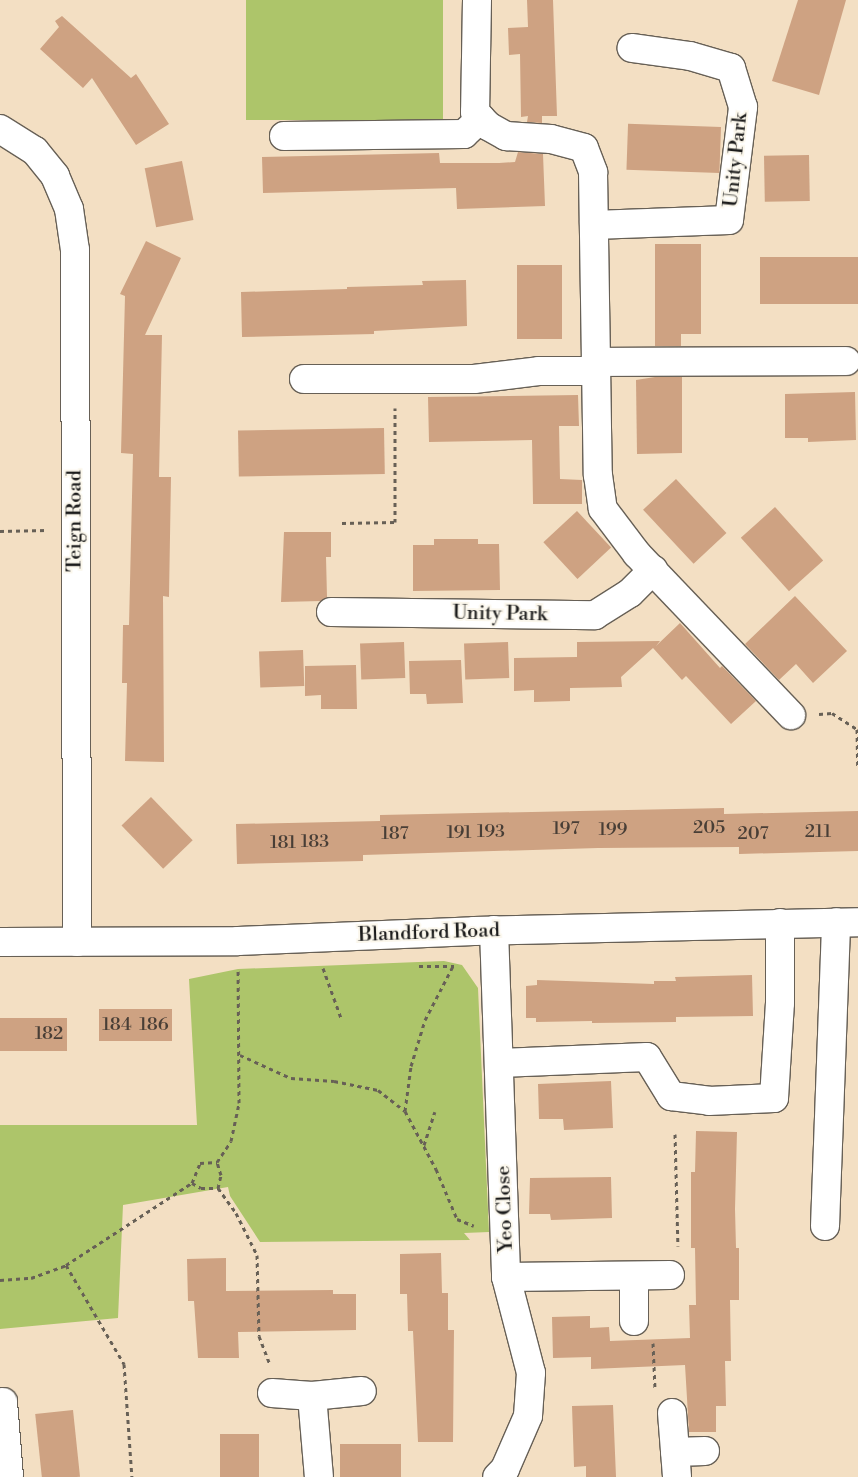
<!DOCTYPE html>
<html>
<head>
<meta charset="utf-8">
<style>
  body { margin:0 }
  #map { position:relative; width:858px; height:1477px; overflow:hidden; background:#f3dfc3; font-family:"Libre Bodoni",serif }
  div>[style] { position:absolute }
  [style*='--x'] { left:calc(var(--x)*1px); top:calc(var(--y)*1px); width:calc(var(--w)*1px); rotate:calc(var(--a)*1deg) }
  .green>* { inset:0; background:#adc56a; transform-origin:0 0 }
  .building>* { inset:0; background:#cea282; transform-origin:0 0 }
  .path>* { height:3px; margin-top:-1.5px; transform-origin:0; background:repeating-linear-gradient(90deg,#676056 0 4px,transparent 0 8px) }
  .roads { filter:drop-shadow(1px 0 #676056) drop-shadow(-1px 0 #676056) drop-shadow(0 1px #676056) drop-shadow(0 -1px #676056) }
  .minor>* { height:28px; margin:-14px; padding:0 14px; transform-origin:14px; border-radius:14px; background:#fff }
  span { translate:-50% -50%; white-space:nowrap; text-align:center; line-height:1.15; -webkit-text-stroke:4px #fbf7ec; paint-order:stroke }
  .number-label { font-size:18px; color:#483e36 }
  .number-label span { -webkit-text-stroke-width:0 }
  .street-label { font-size:20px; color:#1c1c1c }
</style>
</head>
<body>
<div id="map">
  <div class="green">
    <div style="left:246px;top:0;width:197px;height:120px"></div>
    <div style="clip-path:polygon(444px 961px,462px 965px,478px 988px,489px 1232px,464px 1233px,470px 1240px,260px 1242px,230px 1196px,228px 1187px,123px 1205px,118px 1318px,0 1329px,0 1125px,197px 1125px,189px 979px,238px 969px)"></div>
  </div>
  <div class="building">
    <div style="clip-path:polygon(527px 0,553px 0,557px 116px,542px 116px,542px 123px,527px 122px,528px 116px,521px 117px,520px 54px,509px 55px,508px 28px,528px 27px)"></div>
    <div style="clip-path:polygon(798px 0,846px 0,819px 95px,772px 81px)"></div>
    <div style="clip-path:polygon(62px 16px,131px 78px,136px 74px,169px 124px,136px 145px,92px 78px,83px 88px,40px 49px,59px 27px,55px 21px)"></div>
    <div style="left:721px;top:127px;width:46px;height:93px;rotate:92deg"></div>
    <div style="clip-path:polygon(518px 152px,543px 154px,545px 206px,457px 209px,456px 188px,263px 193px,262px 157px,439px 153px,440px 163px,499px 163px,515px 162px)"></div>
    <div style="left:809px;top:155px;width:46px;height:45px;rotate:89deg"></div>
    <div style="left:182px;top:161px;width:60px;height:38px;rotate:79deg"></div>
    <div style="clip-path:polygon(146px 241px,181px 258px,145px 335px,162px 335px,159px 477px,171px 477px,169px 597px,163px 596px,164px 762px,125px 761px,127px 683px,122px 683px,123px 625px,129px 625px,133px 454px,121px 453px,125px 296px,120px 294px)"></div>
    <div style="clip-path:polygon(655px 244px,701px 244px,701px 334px,681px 334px,681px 346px,655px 346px)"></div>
    <div style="left:858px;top:257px;width:47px;height:98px;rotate:90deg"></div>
    <div style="left:517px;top:265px;width:45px;height:74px"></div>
    <div style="clip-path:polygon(466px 280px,467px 326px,374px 331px,374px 334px,242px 337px,241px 292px,347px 289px,347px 287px,423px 285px,422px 281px)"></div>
    <div style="clip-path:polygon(655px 377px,682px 377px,682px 453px,637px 454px,636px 380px)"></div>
    <div style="clip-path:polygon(855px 392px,856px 440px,808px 442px,808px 438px,785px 438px,785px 394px)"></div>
    <div style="clip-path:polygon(578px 395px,579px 426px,559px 426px,560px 479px,582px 480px,582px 504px,533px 504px,532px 440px,429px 442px,428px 397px)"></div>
    <div style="left:384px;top:428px;width:46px;height:146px;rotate:89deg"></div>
    <div style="left:676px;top:479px;width:74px;height:45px;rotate:47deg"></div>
    <div style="left:775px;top:507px;width:72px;height:46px;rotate:48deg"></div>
    <div style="left:577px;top:511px;width:50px;height:46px;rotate:47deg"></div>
    <div style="clip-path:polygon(284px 532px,331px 532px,331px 557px,326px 557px,327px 597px,321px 601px,281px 602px)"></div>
    <div style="clip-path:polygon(434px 539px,478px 539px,478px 544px,499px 544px,500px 590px,413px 591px,413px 545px,434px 545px)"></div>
    <div style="clip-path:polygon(795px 596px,847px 651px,813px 683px,796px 664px,779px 680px,745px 644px)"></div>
    <div style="clip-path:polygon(680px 623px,720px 668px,722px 666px,756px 701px,731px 724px,686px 676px,682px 680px,653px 648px,621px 677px,622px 687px,570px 688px,570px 701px,534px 702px,534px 690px,514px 691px,514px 658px,577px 657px,577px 642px,660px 641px,656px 646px)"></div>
    <div style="left:404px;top:642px;width:36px;height:44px;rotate:88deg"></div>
    <div style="left:508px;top:642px;width:36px;height:44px;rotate:88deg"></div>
    <div style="left:303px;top:650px;width:36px;height:44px;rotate:88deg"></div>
    <div style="clip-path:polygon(461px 660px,463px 703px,427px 704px,426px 694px,410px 694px,409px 661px)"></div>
    <div style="clip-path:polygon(356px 665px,357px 709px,321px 709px,321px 695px,305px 696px,305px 666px)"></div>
    <div style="left:151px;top:797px;width:60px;height:41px;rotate:46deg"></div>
    <div style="clip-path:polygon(724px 808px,724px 814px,858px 811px,858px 851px,739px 854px,739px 847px,598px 848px,363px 855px,363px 861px,237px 864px,236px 824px,380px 821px,380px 815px)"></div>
    <div style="clip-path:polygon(752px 975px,753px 1016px,676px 1017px,676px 1022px,592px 1023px,592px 1021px,536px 1022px,536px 1018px,526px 1018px,526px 986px,537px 985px,537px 980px,654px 984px,654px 981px,676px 981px,675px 977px)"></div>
    <div style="left:99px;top:1009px;width:73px;height:32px"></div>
    <div style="left:0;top:1018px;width:67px;height:33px"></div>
    <div style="clip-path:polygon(611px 1081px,613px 1128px,564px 1130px,563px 1119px,539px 1119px,538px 1084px)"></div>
    <div style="clip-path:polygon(696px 1131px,737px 1132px,735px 1209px,736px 1248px,739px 1248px,739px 1300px,730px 1300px,731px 1361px,725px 1361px,726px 1406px,716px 1406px,716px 1432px,689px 1432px,685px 1365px,591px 1369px,591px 1357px,553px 1358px,552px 1317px,590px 1316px,590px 1328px,609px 1327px,610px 1341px,690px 1338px,689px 1305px,696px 1305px,695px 1248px,691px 1248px,691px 1172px,695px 1172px)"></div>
    <div style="clip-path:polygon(611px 1177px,612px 1218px,551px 1220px,550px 1214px,529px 1214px,530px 1178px)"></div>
    <div style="clip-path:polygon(441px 1253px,442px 1293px,448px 1293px,448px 1330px,454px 1330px,453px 1442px,418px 1442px,413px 1331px,408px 1331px,407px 1294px,400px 1294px,400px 1254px)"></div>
    <div style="clip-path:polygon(226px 1258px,226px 1291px,333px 1290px,333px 1294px,356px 1294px,356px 1330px,238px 1332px,239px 1358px,198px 1358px,194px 1301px,188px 1301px,187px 1259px)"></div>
    <div style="clip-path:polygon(613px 1405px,616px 1477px,586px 1477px,586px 1466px,574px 1467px,572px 1406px)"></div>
    <div style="left:73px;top:1410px;width:67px;height:38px;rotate:84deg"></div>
    <div style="left:220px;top:1434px;width:39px;height:43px"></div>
    <div style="left:401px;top:1444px;width:33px;height:61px;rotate:90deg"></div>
  </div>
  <div class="path">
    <div style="--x:342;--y:523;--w:53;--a:-1.1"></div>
    <div style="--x:395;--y:522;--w:114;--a:-90"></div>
    <div style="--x:0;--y:531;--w:47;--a:-1.2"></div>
    <div style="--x:819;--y:714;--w:13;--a:-4"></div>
    <div style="--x:832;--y:713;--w:30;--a:33"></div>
    <div style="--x:857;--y:729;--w:39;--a:89"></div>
    <div style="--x:419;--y:966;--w:35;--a:0"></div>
    <div style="--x:323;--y:968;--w:53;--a:70.2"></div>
    <div style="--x:240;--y:1055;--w:56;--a:24.3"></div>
    <div style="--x:291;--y:1078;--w:43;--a:4"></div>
    <div style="--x:334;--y:1081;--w:45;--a:11.6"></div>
    <div style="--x:378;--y:1090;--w:34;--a:38"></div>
    <div style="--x:405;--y:1111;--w:66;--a:61.9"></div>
    <div style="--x:436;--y:1169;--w:54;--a:67.2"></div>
    <div style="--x:457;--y:1219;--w:18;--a:22"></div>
    <div style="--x:405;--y:1111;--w:45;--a:-82.4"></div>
    <div style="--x:411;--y:1066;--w:48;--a:-73.1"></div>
    <div style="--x:425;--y:1020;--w:61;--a:-62.6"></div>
    <div style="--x:675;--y:1134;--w:112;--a:88.5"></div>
    <div style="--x:424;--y:1145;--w:35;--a:-72"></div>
    <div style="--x:192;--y:1183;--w:10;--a:29"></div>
    <div style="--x:201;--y:1188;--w:17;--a:0"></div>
    <div style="--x:218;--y:1188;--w:13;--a:-77"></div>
    <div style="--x:221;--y:1175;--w:14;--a:-107"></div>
    <div style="--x:218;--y:1188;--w:31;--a:54"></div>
    <div style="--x:236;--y:1213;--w:47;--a:63.4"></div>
    <div style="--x:257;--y:1255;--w:81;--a:88.6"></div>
    <div style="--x:259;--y:1336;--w:30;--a:69"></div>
    <div style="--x:66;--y:1265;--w:115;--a:59.6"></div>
    <div style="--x:124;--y:1364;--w:113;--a:86"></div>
    <div style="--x:0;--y:1280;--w:31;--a:-4"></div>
    <div style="--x:31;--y:1278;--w:37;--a:-20"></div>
    <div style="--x:66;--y:1265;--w:150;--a:-33.1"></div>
    <div style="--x:192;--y:1183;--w:22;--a:-68"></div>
    <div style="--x:200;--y:1163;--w:17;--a:-3"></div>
    <div style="--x:217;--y:1162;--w:25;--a:-56"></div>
    <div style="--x:231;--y:1141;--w:39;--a:-78"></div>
    <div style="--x:239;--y:1103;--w:132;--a:-90.4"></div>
    <div style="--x:653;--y:1343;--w:46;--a:87.5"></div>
  </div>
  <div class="roads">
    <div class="minor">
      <div style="--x:477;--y:0;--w:112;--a:91"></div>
      <div style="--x:475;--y:112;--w:19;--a:47"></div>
      <div style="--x:488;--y:126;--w:21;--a:29"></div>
      <div style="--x:506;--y:136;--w:45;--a:3.8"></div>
      <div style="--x:551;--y:139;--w:34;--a:15"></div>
      <div style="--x:584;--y:148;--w:26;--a:69"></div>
      <div style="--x:593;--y:172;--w:303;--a:89.1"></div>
      <div style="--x:598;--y:475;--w:34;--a:82"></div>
      <div style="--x:603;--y:509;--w:56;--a:52.9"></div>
      <div style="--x:637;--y:554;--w:223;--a:46.3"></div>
      <div style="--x:0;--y:129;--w:41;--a:32.2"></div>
      <div style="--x:35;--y:151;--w:32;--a:51"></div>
      <div style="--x:55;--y:176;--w:36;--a:67"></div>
      <div style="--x:69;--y:209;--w:41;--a:81.7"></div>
      <div style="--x:75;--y:250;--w:692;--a:89.83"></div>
      <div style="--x:284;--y:136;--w:180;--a:-0.6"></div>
      <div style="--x:464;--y:134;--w:23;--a:-43"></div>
      <div style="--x:594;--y:225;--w:135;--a:-2.1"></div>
      <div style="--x:729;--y:220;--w:114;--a:-82.9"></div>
      <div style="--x:743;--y:107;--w:41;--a:-107.1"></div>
      <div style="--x:731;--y:68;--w:43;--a:-163.7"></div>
      <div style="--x:690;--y:56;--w:59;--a:-172.1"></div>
      <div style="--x:595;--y:362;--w:251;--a:-0.2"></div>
      <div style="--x:304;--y:379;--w:170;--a:0"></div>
      <div style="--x:474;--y:379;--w:65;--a:-7"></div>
      <div style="--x:539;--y:371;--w:57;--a:0"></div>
      <div style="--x:331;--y:612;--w:264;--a:0.7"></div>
      <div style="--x:595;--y:615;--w:41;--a:-32.2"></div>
      <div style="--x:630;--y:593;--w:33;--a:-45"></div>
      <div style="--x:494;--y:930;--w:347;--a:88"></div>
      <div style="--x:506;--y:1277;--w:99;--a:75.4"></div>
      <div style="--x:531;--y:1373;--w:43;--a:94"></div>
      <div style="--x:528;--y:1416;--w:58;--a:113.5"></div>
      <div style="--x:505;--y:1469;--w:11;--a:135"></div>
      <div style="--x:0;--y:942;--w:238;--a:-0.2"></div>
      <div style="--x:238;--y:941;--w:236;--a:-2.4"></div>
      <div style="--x:474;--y:931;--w:384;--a:-1.3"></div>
      <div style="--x:500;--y:1063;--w:147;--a:-2.3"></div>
      <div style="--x:647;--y:1057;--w:46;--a:58.4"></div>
      <div style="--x:671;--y:1096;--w:38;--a:7"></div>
      <div style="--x:709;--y:1101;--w:65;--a:-2.6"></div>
      <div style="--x:774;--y:1098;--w:95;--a:-86.4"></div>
      <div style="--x:780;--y:1003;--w:80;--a:-90"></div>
      <div style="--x:825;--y:1226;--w:304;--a:-87.9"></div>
      <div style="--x:634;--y:1276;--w:45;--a:90"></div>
      <div style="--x:506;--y:1277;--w:164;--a:-0.7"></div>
      <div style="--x:272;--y:1393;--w:40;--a:4.3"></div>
      <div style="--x:312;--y:1396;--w:50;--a:-5.7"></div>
      <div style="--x:312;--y:1396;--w:81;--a:85.1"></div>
      <div style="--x:3;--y:1402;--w:75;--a:85.4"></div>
      <div style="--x:672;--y:1413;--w:64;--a:85.5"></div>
      <div style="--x:675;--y:1452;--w:30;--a:-2"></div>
    </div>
  </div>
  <div class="number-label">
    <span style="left:709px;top:828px">205</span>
    <span style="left:566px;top:829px">197</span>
    <span style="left:613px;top:830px">199</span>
    <span style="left:491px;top:832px">193</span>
    <span style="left:818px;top:832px">211</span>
    <span style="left:459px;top:833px">191</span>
    <span style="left:395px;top:834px">187</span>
    <span style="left:753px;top:834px">207</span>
    <span style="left:315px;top:842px">183</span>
    <span style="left:283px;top:843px">181</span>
    <span style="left:117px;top:1025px">184</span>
    <span style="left:154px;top:1025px">186</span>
    <span style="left:49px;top:1034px">182</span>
  </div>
  <div class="street-label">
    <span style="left:736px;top:160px;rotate:-84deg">Unity Park</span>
    <span style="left:75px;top:521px;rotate:-90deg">Teign Road</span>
    <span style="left:500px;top:614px;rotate:1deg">Unity Park</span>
    <span style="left:429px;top:933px;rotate:-2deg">Blandford Road</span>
    <span style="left:505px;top:1209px;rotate:-92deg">Yeo Close</span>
  </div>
</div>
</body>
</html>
